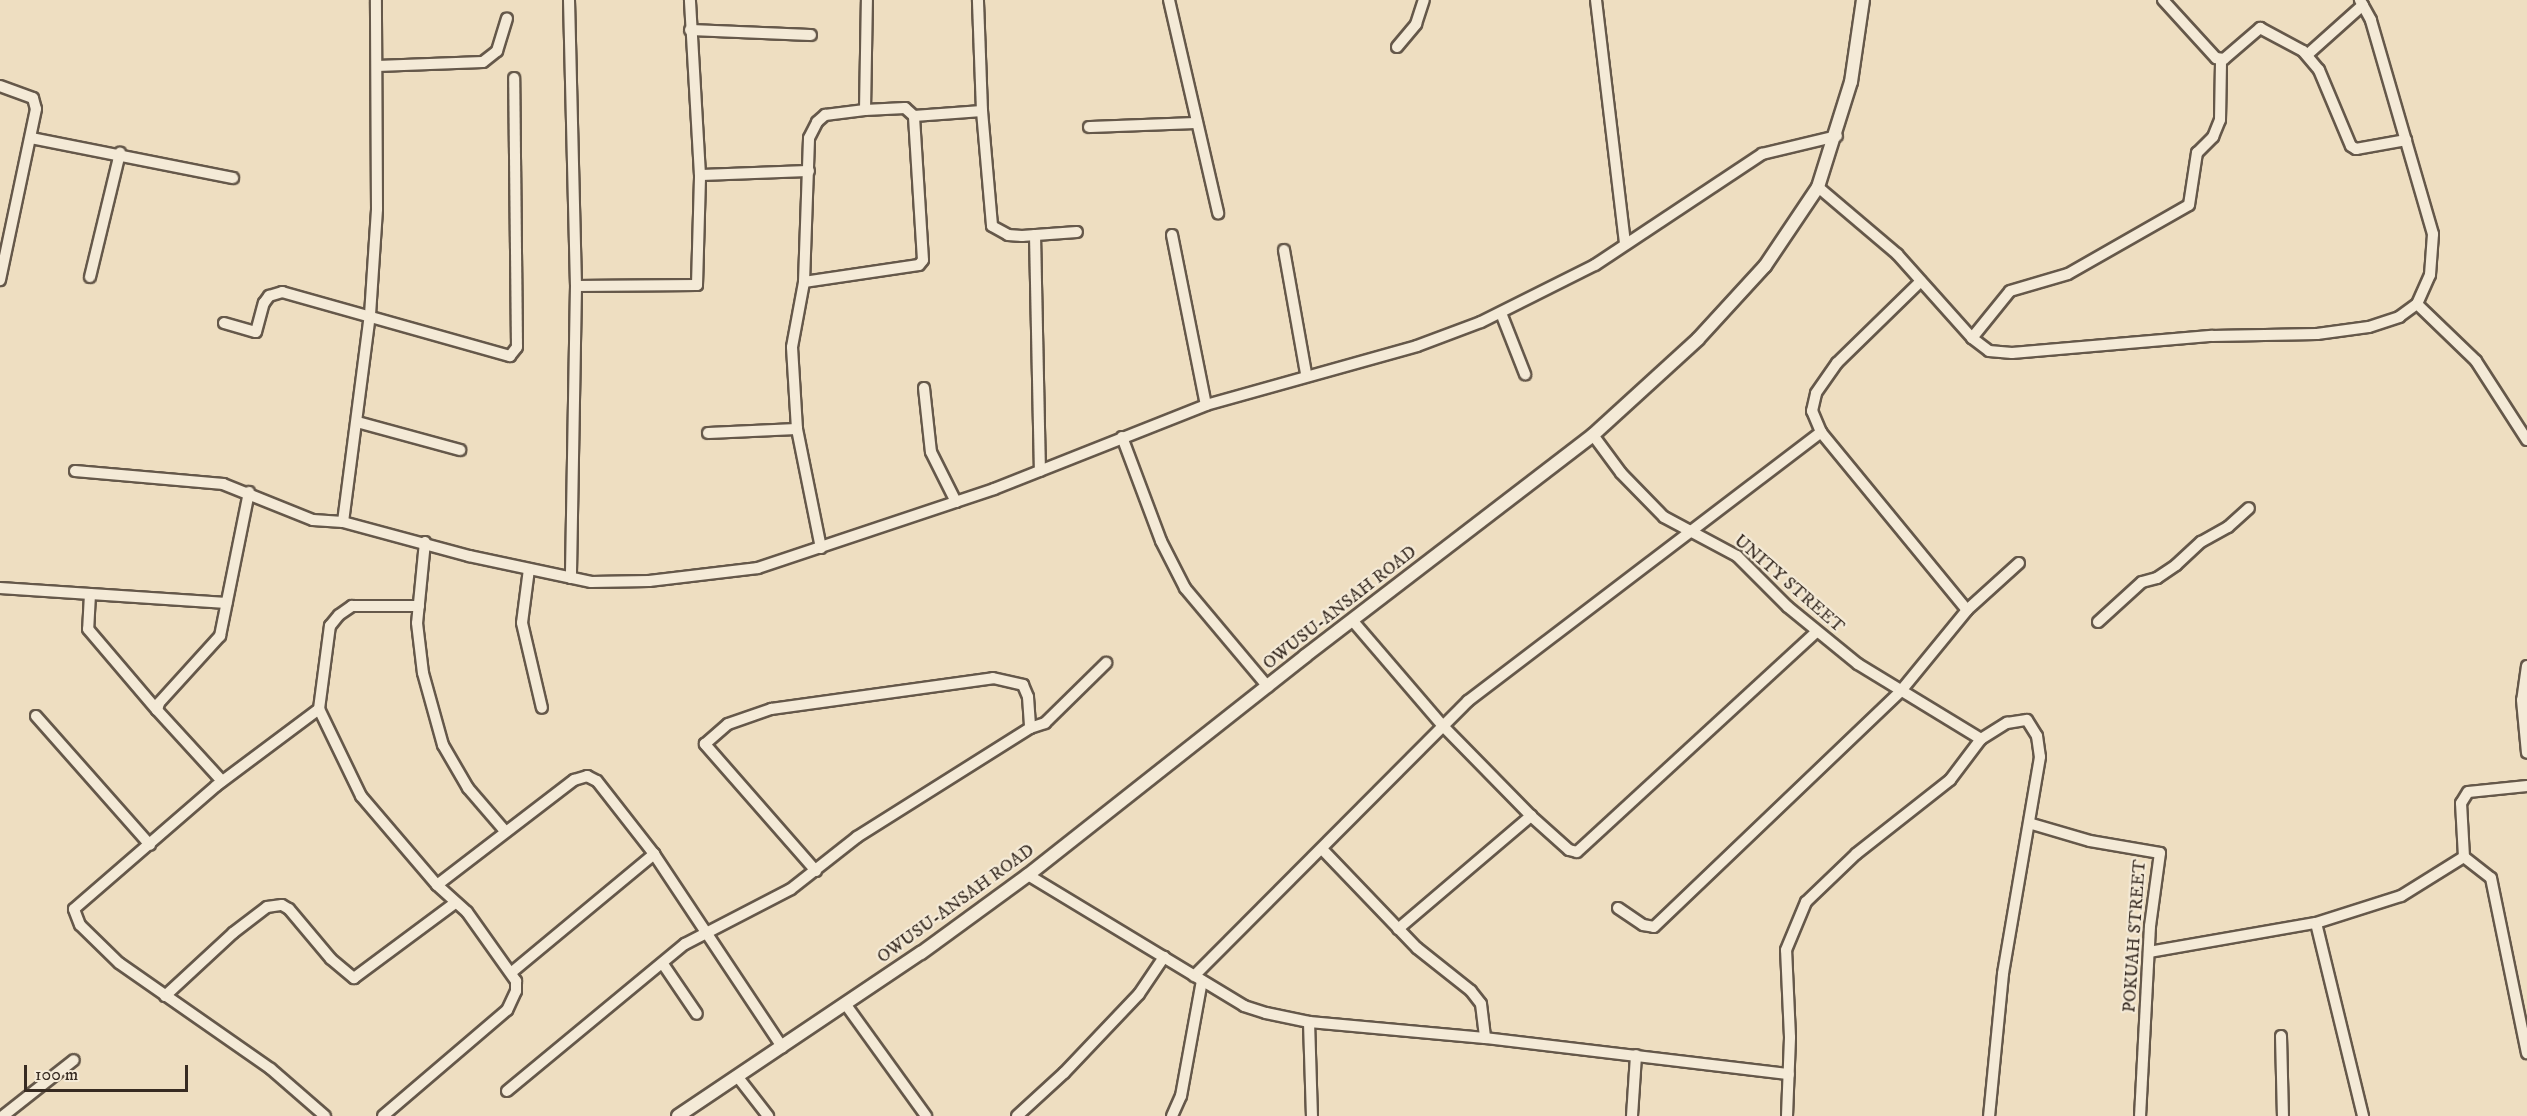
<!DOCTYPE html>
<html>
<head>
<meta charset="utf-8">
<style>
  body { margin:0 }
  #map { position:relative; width:2527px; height:1116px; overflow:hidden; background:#eedec1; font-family:"IM FELL DW Pica",serif }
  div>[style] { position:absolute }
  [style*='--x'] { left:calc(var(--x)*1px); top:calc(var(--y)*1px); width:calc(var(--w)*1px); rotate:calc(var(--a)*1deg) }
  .roads { filter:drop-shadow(2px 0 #65584a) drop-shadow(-2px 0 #65584a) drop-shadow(0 2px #65584a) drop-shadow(0 -2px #65584a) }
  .minor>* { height:10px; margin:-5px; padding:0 5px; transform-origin:5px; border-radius:5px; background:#f4ead7 }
  .tertiary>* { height:12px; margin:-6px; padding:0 6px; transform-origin:6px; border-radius:6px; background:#f4ead7 }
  span { translate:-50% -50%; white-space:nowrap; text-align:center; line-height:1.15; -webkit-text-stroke:4.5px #f4ead7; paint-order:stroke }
  .street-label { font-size:18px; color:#372b22 }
  .scale { position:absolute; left:24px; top:1065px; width:164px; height:27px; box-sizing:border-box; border:3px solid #372b22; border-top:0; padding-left:8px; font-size:18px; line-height:21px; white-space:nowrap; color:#372b22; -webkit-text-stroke:4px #f4ead7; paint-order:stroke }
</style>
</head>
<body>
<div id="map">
  <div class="roads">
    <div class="minor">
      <div style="--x:569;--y:0;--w:286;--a:88.6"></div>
      <div style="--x:576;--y:286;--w:292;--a:91"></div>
      <div style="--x:1169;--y:0;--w:219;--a:77"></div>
      <div style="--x:1596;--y:0;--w:245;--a:83.2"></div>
      <div style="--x:2163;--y:0;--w:79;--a:47.6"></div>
      <div style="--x:2216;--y:58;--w:8;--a:7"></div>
      <div style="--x:2224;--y:59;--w:48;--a:-40.7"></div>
      <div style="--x:2260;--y:28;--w:49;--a:28.1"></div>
      <div style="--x:2303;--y:51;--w:25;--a:50"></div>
      <div style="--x:2319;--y:70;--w:82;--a:67.2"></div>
      <div style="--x:2351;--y:146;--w:6;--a:31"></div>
      <div style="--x:2356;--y:149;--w:51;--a:-10.2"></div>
      <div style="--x:690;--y:30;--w:121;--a:2.4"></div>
      <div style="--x:1397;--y:47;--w:30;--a:-50"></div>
      <div style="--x:1416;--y:24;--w:25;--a:-72"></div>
      <div style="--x:2307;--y:55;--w:75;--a:-41.8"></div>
      <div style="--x:377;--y:66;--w:106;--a:-2.2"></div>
      <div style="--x:483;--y:62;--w:18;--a:-38"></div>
      <div style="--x:497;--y:51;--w:34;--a:-73"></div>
      <div style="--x:0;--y:86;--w:35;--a:20"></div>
      <div style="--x:33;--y:98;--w:11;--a:75"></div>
      <div style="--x:36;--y:109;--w:175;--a:101.9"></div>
      <div style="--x:982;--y:111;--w:115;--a:85"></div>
      <div style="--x:992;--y:226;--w:18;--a:29"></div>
      <div style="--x:1008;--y:235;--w:14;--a:4"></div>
      <div style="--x:1022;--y:236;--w:55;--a:-4.2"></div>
      <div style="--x:914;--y:116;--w:68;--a:-4.2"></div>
      <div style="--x:982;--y:111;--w:111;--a:-92.1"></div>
      <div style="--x:1089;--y:127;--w:108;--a:-2.1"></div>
      <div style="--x:31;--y:138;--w:206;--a:11.2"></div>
      <div style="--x:700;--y:175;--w:109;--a:-2.1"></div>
      <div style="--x:1818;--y:187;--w:104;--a:40.3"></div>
      <div style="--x:1897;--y:254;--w:113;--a:48.2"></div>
      <div style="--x:1972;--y:338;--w:21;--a:37"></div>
      <div style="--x:1989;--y:351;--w:23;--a:5"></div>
      <div style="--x:2012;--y:353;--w:201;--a:-4.9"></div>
      <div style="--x:2212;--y:336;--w:105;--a:-1.1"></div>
      <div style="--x:2317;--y:334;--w:52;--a:-7.7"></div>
      <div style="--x:2369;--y:327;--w:32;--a:-18"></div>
      <div style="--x:2399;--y:317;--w:22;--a:-36"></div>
      <div style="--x:2417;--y:304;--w:32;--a:-66"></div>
      <div style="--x:2430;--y:275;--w:41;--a:-85.8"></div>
      <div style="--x:2433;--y:234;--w:223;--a:-106.2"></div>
      <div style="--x:2371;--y:20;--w:23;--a:-119"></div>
      <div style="--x:1035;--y:235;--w:236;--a:88.8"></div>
      <div style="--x:1172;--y:235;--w:173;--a:78.7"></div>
      <div style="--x:1284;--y:250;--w:126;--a:79.9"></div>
      <div style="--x:90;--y:277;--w:128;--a:-76.4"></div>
      <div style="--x:804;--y:282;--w:116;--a:-8.4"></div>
      <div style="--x:919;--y:265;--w:6;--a:-51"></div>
      <div style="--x:923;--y:260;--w:144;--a:-93.6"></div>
      <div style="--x:914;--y:116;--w:12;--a:-138"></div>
      <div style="--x:905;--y:108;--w:40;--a:177.1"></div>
      <div style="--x:576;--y:286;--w:121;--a:-0.5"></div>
      <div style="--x:697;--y:285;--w:110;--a:-88.4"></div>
      <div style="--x:700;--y:175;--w:175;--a:-93.3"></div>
      <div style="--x:2417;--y:304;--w:82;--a:44"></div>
      <div style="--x:2476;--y:361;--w:94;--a:57.2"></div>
      <div style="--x:1501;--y:313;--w:66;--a:68.5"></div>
      <div style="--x:224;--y:323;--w:33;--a:16"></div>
      <div style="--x:256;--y:332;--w:30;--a:-75"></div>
      <div style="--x:264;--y:303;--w:9;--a:-54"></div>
      <div style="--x:269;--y:296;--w:14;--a:-17"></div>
      <div style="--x:282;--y:292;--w:237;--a:15.7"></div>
      <div style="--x:510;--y:356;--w:11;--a:-52"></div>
      <div style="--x:517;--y:347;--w:269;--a:-90.6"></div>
      <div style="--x:1972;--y:338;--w:60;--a:-51"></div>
      <div style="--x:2010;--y:291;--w:60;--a:-16.3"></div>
      <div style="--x:2068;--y:274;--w:139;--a:-29.7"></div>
      <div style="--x:2189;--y:205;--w:53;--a:-81.3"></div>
      <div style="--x:2197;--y:153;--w:23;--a:-45"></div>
      <div style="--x:2213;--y:137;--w:18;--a:-68"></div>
      <div style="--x:2220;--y:120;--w:60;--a:-89"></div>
      <div style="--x:924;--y:388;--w:64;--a:83.8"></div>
      <div style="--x:931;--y:452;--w:56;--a:63.4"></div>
      <div style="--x:357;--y:422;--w:107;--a:15.2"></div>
      <div style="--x:708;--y:433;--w:89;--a:-2.6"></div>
      <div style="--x:1593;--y:435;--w:47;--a:53.6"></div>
      <div style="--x:1621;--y:473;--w:62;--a:45.7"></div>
      <div style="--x:1664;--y:517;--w:83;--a:28.1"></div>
      <div style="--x:1737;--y:556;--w:72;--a:45"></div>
      <div style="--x:1788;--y:607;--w:90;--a:39.2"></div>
      <div style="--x:1858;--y:664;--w:144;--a:31.4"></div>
      <div style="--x:1122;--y:437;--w:111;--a:69.4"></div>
      <div style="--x:1161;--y:541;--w:53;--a:62.9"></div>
      <div style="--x:1185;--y:588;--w:129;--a:50"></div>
      <div style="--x:75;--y:471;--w:149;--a:5"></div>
      <div style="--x:223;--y:484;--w:97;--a:21.8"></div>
      <div style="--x:313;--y:520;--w:30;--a:4"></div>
      <div style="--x:343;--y:522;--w:131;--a:15.1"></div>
      <div style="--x:469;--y:556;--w:125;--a:12"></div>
      <div style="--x:591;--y:582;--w:58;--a:-1"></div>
      <div style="--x:649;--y:581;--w:110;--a:-6.8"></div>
      <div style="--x:758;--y:568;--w:249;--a:-18.5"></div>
      <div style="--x:994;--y:489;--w:228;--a:-21.6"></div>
      <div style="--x:1206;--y:405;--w:219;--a:-15.6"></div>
      <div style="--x:1417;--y:346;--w:68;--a:-20.6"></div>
      <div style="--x:1481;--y:322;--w:127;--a:-26.6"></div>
      <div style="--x:1595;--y:265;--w:201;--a:-33.6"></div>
      <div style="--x:1762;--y:154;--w:77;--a:-13.5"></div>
      <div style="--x:343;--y:522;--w:209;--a:-82.6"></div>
      <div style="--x:370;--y:315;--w:106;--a:-86.2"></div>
      <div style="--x:377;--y:209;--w:209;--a:-90.3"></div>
      <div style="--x:425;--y:542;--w:81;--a:95.6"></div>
      <div style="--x:417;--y:623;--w:50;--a:83.2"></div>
      <div style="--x:423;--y:673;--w:75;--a:74.5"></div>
      <div style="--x:443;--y:745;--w:50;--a:59.8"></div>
      <div style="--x:468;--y:788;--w:57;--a:49.3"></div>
      <div style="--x:821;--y:548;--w:121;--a:-101.4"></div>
      <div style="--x:797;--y:429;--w:82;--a:-93.5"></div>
      <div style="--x:792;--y:347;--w:66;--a:-79.5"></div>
      <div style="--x:804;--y:282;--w:144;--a:-88"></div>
      <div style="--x:809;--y:138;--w:18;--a:-63"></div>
      <div style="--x:817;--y:122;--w:11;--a:-41"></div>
      <div style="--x:825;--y:115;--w:40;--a:-7.1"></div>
      <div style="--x:865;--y:110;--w:110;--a:-89"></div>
      <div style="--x:529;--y:569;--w:54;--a:97.4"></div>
      <div style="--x:522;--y:623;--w:87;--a:76.8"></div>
      <div style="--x:0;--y:588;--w:227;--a:3.8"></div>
      <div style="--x:90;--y:594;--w:35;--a:93"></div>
      <div style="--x:88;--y:629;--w:106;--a:49.6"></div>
      <div style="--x:1967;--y:610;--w:70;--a:-42.1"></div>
      <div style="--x:1352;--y:620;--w:140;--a:49.4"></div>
      <div style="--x:1443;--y:726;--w:126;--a:45.6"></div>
      <div style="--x:1531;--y:816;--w:51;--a:41.8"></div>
      <div style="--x:1569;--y:850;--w:8;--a:14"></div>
      <div style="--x:1577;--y:852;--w:325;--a:-42.6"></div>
      <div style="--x:2098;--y:622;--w:59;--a:-42.3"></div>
      <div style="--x:2142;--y:582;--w:16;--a:-15"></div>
      <div style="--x:2157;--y:578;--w:23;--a:-34"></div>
      <div style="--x:2176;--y:565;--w:34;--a:-43"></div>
      <div style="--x:2201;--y:542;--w:31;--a:-29"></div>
      <div style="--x:2228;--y:527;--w:28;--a:-42"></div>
      <div style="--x:2527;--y:666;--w:34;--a:98"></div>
      <div style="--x:2522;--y:700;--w:53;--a:84.6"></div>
      <div style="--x:319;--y:709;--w:97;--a:64.2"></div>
      <div style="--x:361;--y:796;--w:117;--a:49.5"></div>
      <div style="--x:437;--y:885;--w:40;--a:42"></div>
      <div style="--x:467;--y:912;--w:85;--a:54.6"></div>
      <div style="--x:516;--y:981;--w:10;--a:90"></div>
      <div style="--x:516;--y:991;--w:21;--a:115"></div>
      <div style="--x:507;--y:1010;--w:163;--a:139.5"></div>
      <div style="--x:36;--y:716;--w:172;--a:48.5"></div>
      <div style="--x:222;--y:781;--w:96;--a:-132.5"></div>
      <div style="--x:157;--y:710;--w:7;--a:-74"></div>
      <div style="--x:159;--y:703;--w:91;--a:-47.7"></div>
      <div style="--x:220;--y:636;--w:147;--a:-78.6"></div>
      <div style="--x:2527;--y:786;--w:59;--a:174.2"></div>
      <div style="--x:2468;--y:792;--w:13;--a:122"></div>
      <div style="--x:2461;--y:803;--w:54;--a:86.8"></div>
      <div style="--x:2464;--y:857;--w:34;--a:38"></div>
      <div style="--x:2491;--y:878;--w:179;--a:78.4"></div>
      <div style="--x:2032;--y:824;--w:60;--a:16.3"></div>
      <div style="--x:2090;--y:841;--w:71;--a:9.7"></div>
      <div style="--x:2160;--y:853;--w:74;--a:97.8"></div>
      <div style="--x:2150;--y:926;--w:190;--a:93"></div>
      <div style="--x:1322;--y:849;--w:137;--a:46.2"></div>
      <div style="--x:1417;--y:948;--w:69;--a:38.5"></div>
      <div style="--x:1471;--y:991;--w:16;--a:52"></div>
      <div style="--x:1481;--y:1004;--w:34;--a:83"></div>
      <div style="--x:816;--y:871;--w:169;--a:-131.2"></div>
      <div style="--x:705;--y:744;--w:30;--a:-41"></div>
      <div style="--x:728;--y:724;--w:46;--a:-19.2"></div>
      <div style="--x:771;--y:709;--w:224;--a:-7.9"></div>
      <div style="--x:993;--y:678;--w:31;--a:13"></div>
      <div style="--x:1023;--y:685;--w:13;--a:67"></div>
      <div style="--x:1028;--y:697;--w:31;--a:86"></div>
      <div style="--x:1028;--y:875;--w:253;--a:31.2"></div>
      <div style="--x:1244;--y:1006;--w:23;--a:18"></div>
      <div style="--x:1266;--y:1013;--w:44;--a:11.8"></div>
      <div style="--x:1309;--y:1022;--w:177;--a:5.2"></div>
      <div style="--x:1485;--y:1038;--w:306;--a:6.8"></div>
      <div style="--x:437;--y:885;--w:173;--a:-37.5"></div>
      <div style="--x:574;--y:780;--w:14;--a:-17"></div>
      <div style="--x:587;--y:776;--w:11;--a:27"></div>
      <div style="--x:597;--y:781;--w:93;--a:52"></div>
      <div style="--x:654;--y:854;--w:232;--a:56.4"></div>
      <div style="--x:1618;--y:908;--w:30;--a:34"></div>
      <div style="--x:1643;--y:925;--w:11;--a:10"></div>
      <div style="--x:1654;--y:927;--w:340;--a:-43.7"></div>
      <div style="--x:1900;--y:692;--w:106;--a:-50.7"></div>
      <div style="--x:1967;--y:610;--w:230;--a:-129.4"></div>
      <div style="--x:1821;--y:432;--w:23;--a:-113"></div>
      <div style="--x:1812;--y:411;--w:18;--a:-77"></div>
      <div style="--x:1816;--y:393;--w:37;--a:-55"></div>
      <div style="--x:1837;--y:363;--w:117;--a:-44.3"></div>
      <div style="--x:2316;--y:923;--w:199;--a:76.3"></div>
      <div style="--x:1398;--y:929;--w:175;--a:-40.4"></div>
      <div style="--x:2149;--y:952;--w:169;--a:-9.9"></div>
      <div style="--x:2316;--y:923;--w:89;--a:-17.6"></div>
      <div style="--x:2401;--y:896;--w:74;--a:-31.8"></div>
      <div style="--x:663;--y:964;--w:60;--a:55.8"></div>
      <div style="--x:512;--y:972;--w:185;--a:-39.7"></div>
      <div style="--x:1194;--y:976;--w:388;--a:-45.1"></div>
      <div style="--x:1468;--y:701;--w:444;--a:-37.3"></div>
      <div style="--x:165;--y:996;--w:93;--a:-42.8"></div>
      <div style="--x:233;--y:933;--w:43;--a:-37.4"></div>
      <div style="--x:267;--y:907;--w:15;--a:-8"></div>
      <div style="--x:282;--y:905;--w:8;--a:30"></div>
      <div style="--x:289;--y:909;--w:65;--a:50"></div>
      <div style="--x:331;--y:959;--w:30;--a:40"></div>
      <div style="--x:354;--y:978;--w:126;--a:-36.6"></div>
      <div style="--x:846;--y:1005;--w:137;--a:54.2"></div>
      <div style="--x:1309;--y:1022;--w:94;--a:88.2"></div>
      <div style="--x:2281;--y:1036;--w:80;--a:88.6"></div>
      <div style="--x:737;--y:1076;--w:51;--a:52.2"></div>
      <div style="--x:507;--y:1091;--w:231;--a:-39.6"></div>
      <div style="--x:685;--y:944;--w:119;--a:-27.4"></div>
      <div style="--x:791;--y:889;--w:84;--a:-38.2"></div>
      <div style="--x:857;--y:837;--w:204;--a:-32.2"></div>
      <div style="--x:1030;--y:728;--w:16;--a:-18"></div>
      <div style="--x:1045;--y:723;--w:86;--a:-44.5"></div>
      <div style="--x:3;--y:1116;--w:90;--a:-38.3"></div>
      <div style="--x:325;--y:1116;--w:72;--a:-139"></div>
      <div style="--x:271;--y:1069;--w:185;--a:-145.1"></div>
      <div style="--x:119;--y:963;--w:54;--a:-135.7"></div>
      <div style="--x:80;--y:925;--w:17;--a:-111"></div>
      <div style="--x:74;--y:909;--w:188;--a:-40.9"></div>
      <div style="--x:216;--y:786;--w:129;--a:-36.8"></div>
      <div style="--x:319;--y:709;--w:84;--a:-82.5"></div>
      <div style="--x:330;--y:626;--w:14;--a:-51"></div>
      <div style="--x:339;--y:615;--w:16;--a:-35"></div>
      <div style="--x:352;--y:606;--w:67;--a:0"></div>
      <div style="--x:1017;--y:1116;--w:64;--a:-42.5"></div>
      <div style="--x:1064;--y:1073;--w:109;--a:-46.5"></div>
      <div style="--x:1139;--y:994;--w:45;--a:-56"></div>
      <div style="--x:1172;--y:1116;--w:22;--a:-66"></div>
      <div style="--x:1181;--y:1096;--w:117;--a:-79.7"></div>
      <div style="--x:1632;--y:1116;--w:61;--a:-86.2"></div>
      <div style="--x:1787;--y:1116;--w:79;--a:-87.8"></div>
      <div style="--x:1790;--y:1037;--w:87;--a:-92.6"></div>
      <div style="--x:1786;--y:950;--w:52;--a:-67.4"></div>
      <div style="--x:1806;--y:902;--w:69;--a:-43.8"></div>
      <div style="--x:1856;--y:854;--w:120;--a:-38.2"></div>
      <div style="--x:1950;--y:780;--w:51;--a:-52.9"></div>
      <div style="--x:1981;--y:739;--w:31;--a:-32"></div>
      <div style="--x:2007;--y:723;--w:20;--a:-9"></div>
      <div style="--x:2027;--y:720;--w:19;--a:58"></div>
      <div style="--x:2037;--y:736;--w:21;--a:82"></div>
      <div style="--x:2040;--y:757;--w:220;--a:99.7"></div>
      <div style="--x:2003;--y:974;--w:143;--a:95.6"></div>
    </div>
    <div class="tertiary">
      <div style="--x:678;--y:1116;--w:293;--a:-33.9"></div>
      <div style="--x:921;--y:953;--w:132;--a:-36.1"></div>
      <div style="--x:1028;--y:875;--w:353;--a:-38.3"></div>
      <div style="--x:1305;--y:656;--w:363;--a:-37.5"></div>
      <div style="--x:1593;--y:435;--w:142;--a:-42.4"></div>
      <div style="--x:1698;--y:339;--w:99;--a:-47.5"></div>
      <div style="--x:1765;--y:266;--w:95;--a:-56.1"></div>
      <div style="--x:1818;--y:187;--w:110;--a:-72.6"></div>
      <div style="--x:1851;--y:82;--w:83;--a:-81.7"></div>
    </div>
  </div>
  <div class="street-label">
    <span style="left:1789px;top:584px;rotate:41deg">UNITY STREET</span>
    <span style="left:1340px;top:608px;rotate:-38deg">OWUSU-ANSAH ROAD</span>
    <span style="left:956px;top:904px;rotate:-36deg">OWUSU-ANSAH ROAD</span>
    <span style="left:2135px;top:936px;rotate:-86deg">POKUAH STREET</span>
  </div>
  <div class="scale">100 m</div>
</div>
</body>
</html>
